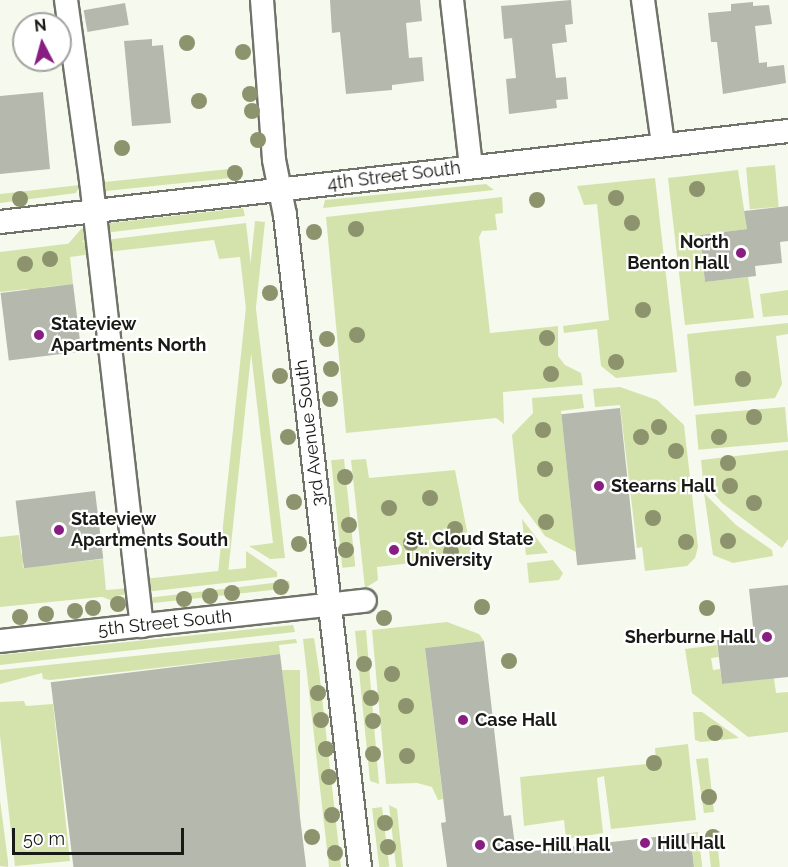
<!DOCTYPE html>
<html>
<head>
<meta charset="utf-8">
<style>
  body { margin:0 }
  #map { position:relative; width:788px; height:867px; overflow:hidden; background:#f6f9ed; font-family:Raleway,sans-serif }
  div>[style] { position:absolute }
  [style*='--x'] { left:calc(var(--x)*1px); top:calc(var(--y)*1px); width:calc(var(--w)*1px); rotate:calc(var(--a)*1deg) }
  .green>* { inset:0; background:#d4e3ac; transform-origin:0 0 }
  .building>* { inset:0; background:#b5b8ad; transform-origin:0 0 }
  .roads { filter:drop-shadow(2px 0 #707369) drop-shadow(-2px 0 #707369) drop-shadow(0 2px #707369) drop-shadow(0 -2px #707369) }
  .minor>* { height:22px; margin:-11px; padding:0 11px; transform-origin:11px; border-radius:11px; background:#fff }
  .trees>* { width:16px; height:16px; margin:-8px; border-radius:50%; background:#8c936d }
  .dots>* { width:16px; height:16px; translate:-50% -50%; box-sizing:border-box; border:3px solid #fff; border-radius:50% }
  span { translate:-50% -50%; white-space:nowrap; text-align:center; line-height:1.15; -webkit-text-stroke:4.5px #fff; paint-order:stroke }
  .street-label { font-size:18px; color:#191a16 }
  .poi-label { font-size:18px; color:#191a16; font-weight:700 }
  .right { translate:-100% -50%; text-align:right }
  .left { translate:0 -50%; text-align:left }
  .north { position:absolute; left:12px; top:12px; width:60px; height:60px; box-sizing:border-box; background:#fff; border:2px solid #a3a3a2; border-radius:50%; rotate:354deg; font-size:16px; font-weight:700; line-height:24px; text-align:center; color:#191a16 }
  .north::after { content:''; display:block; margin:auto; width:21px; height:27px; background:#881d82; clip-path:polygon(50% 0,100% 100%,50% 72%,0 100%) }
  .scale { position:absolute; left:12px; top:828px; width:172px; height:27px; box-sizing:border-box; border:3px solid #191a16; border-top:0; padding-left:8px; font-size:18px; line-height:21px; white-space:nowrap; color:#191a16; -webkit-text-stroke:4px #fff; paint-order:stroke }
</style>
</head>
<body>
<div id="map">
  <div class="green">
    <div style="left:775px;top:165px;width:42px;height:29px;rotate:85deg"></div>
    <div style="left:239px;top:168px;width:9px;height:142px;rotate:84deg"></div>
    <div style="clip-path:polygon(738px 170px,747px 229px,700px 235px,705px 282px,748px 277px,754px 318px,685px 325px,668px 178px)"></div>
    <div style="clip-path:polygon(655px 178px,677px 372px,616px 378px,601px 366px,597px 329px,564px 333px,563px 326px,609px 320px,597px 204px,584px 205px,577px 186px)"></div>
    <div style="clip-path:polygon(486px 184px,494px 190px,323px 208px,325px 200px)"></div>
    <div style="clip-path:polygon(80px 185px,76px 193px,0 203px,0 194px)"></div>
    <div style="clip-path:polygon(502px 197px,503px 213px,495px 214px,497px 230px,482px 231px,479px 237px,490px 333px,558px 326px,558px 356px,565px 365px,581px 373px,583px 385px,503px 392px,504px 424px,496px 418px,346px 433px,326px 217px)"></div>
    <div style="clip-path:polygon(243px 208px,245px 216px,104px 233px,110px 223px)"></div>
    <div style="left:255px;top:221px;width:10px;height:353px;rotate:6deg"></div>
    <div style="clip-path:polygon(246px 223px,285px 558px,270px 559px,249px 546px,273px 543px,240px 257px,219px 259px,214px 240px,106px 252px,105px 240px)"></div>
    <div style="left:82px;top:228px;width:9px;height:82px;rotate:41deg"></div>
    <div style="clip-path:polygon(90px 241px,92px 254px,70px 257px,73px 284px,0 292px,0 252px)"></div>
    <div style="clip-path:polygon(788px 290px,788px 315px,763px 317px,760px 294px)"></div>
    <div style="clip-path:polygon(788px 323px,788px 334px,776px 336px,782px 384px,775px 398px,694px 406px,687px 334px)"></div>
    <div style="clip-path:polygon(620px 387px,657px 400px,684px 425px,698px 547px,695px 558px,687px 566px,645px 571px,642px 547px,637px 548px,620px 405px,595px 407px,593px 389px)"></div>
    <div style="clip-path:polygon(582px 394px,584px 408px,561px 411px,576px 552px,545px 536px,519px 501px,512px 435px,533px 413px,532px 398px)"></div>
    <div style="left:785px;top:407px;width:35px;height:90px;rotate:85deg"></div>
    <div style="clip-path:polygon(788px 450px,788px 539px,782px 548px,722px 503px,703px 481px,701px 460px)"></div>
    <div style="left:344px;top:459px;width:108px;height:13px;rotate:84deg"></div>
    <div style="clip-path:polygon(366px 459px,369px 478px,455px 470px,472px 556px,377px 567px,378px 580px,365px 588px,351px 460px)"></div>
    <div style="clip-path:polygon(704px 493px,736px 525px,772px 550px,773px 556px,733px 563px,713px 555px)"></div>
    <div style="clip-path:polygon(522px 519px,548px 553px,526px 555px)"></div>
    <div style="clip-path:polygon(19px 535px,23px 568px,103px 559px,106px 590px,130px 588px,131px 594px,0 607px,0 537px)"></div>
    <div style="clip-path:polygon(246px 551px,277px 572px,277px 577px,145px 592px,144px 579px,246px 568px)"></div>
    <div style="clip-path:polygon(553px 560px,563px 573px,559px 580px,529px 583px,527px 563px)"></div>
    <div style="clip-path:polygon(289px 581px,290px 588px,154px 603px,147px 598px)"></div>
    <div style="left:130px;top:600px;width:8px;height:131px;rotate:113deg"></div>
    <div style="clip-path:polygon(447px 622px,479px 634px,484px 641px,425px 648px,443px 799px,438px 800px,432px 787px,417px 783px,386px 784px,372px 630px)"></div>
    <div style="clip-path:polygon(293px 625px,295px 632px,0 665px,0 655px)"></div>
    <div style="clip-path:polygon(366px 630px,379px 784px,370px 781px,355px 631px)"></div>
    <div style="clip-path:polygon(314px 638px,319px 670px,341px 867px,329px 867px,303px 639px)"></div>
    <div style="clip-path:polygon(296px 639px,297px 643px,279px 645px,280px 654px,50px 680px,43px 679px,42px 673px,0 684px,0 670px)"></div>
    <div style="clip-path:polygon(717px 645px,719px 657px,711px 658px,713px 670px,720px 669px,722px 684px,774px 678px,776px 693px,788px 692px,788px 732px,748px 737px,692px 693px,685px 649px)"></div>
    <div style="left:282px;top:670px;width:18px;height:198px"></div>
    <div style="clip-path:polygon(24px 701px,26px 706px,53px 704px,70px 861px,15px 866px,0 736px,0 702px)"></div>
    <div style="clip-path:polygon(693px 712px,702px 712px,739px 738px,701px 742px,695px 740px)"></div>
    <div style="clip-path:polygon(688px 744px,696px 820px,611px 829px,604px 776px,597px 778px,603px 833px,566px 839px,564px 820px,524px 826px,520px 777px,656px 763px,655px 748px)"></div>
    <div style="clip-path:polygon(708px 758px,714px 812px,704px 813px,696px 759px)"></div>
    <div style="clip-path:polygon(0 800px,8px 861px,8px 867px,0 866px)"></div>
    <div style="clip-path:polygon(389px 805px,397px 809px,403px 867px,396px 867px)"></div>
    <div style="left:382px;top:807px;width:60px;height:10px;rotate:83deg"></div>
    <div style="left:716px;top:830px;width:37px;height:9px;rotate:84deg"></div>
    <div style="left:698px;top:832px;width:35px;height:8px;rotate:83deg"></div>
  </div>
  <div class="building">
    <div style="clip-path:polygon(330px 0,420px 0,422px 21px,406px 23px,409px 58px,422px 57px,424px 81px,392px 85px,392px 90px,346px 94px,340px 32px,332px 33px)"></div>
    <div style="clip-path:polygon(571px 0,573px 24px,565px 25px,567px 42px,552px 44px,556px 78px,566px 77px,568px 99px,556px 100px,557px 108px,509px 114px,506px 79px,516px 78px,512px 38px,504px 39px,501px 6px)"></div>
    <div style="clip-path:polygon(753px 2px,753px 6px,769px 5px,772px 24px,755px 26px,759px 63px,767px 62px,767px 67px,784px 65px,786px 83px,723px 94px,717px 42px,711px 42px,708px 13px,731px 11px,731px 4px)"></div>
    <div style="left:125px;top:3px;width:22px;height:42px;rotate:80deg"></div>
    <div style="clip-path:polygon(152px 39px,152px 46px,163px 45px,171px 123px,132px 126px,124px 41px)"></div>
    <div style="clip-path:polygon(43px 92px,50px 169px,0 174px,0 96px)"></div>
    <div style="clip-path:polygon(788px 206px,788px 241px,780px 242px,782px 263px,755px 266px,756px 276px,705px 282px,700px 235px,747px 229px,744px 211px)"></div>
    <div style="left:73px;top:284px;width:68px;height:73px;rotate:83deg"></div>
    <div style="left:620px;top:408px;width:152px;height:59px;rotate:84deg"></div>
    <div style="left:95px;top:491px;width:68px;height:80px;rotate:83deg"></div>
    <div style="clip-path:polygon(788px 585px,788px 677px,722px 684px,717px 640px,754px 636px,749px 589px)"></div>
    <div style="clip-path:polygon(484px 641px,504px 816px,511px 815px,516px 853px,690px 833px,694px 867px,447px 867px,441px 823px,446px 822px,425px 648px)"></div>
    <div style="left:280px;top:654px;width:215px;height:231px;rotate:83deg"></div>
  </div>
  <div class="roads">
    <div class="minor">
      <div style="--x:66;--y:0;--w:182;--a:82.1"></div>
      <div style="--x:91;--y:180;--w:449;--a:83.5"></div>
      <div style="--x:262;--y:0;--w:160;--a:85.7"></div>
      <div style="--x:274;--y:160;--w:56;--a:78.7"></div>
      <div style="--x:285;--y:215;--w:656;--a:83.44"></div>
      <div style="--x:452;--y:0;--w:168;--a:83.5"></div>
      <div style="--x:643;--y:0;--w:146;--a:82.1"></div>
      <div style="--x:0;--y:222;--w:793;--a:-6.59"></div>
      <div style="--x:0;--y:641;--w:367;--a:-6.3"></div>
    </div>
  </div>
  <div class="trees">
    <div style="left:187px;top:43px"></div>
    <div style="left:243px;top:52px"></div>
    <div style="left:250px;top:94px"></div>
    <div style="left:199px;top:101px"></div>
    <div style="left:252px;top:111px"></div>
    <div style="left:258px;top:140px"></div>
    <div style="left:122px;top:148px"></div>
    <div style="left:235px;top:173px"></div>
    <div style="left:697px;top:189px"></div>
    <div style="left:616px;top:198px"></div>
    <div style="left:20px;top:199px"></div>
    <div style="left:537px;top:200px"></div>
    <div style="left:632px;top:223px"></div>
    <div style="left:356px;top:229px"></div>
    <div style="left:314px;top:232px"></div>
    <div style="left:50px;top:259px"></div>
    <div style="left:25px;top:264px"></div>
    <div style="left:270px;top:293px"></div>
    <div style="left:643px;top:310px"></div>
    <div style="left:357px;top:335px"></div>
    <div style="left:547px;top:338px"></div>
    <div style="left:327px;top:339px"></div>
    <div style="left:616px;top:362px"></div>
    <div style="left:331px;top:369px"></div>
    <div style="left:551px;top:374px"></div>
    <div style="left:280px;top:376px"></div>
    <div style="left:743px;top:379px"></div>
    <div style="left:330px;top:399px"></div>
    <div style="left:754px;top:417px"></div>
    <div style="left:659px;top:427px"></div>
    <div style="left:543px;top:430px"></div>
    <div style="left:288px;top:437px"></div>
    <div style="left:641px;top:437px"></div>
    <div style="left:719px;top:437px"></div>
    <div style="left:676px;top:451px"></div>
    <div style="left:728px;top:463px"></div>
    <div style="left:545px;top:469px"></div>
    <div style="left:345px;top:477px"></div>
    <div style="left:730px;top:486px"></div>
    <div style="left:430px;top:498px"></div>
    <div style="left:294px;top:502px"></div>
    <div style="left:754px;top:503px"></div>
    <div style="left:389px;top:508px"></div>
    <div style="left:653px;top:518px"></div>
    <div style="left:546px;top:522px"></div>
    <div style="left:349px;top:525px"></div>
    <div style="left:455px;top:529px"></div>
    <div style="left:728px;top:541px"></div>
    <div style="left:686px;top:542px"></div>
    <div style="left:411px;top:543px"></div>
    <div style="left:299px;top:544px"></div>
    <div style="left:346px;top:550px"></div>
    <div style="left:451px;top:552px"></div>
    <div style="left:281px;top:587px"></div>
    <div style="left:232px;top:593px"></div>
    <div style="left:210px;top:596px"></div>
    <div style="left:184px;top:599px"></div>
    <div style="left:118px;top:604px"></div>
    <div style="left:482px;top:607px"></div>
    <div style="left:93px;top:608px"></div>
    <div style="left:707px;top:608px"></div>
    <div style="left:75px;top:611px"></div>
    <div style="left:46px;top:614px"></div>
    <div style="left:20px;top:617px"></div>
    <div style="left:384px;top:618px"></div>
    <div style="left:509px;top:661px"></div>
    <div style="left:364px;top:664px"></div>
    <div style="left:392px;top:674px"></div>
    <div style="left:318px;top:693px"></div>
    <div style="left:371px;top:698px"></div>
    <div style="left:406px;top:706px"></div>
    <div style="left:321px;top:720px"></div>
    <div style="left:373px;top:721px"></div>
    <div style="left:715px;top:733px"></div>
    <div style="left:326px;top:749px"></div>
    <div style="left:373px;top:754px"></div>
    <div style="left:407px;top:756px"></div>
    <div style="left:654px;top:763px"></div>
    <div style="left:329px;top:777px"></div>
    <div style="left:709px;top:797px"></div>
    <div style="left:332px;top:815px"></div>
    <div style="left:385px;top:823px"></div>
    <div style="left:312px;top:837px"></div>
    <div style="left:713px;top:837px"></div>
    <div style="left:388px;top:847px"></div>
    <div style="left:335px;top:853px"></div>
  </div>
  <div class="dots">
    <div style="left:741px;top:253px;background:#881d82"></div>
    <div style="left:39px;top:335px;background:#881d82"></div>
    <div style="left:599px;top:486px;background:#881d82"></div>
    <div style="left:59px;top:530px;background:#881d82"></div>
    <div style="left:394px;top:550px;background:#881d82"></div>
    <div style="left:767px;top:637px;background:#881d82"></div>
    <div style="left:463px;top:720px;background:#881d82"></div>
    <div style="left:645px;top:843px;background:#881d82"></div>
    <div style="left:480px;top:845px;background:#881d82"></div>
  </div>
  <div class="street-label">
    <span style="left:394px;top:176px;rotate:-7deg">4th Street South</span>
    <span style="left:310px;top:433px;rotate:-97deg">3rd Avenue South</span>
    <span style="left:165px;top:623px;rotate:-6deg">5th Street South</span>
  </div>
  <div class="poi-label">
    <span class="right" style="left:729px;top:253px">North<br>Benton Hall</span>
    <span class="left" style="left:51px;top:335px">Stateview<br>Apartments North</span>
    <span class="left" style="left:611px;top:486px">Stearns Hall</span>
    <span class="left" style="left:71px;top:530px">Stateview<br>Apartments South</span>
    <span class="left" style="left:406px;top:550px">St. Cloud State<br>University</span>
    <span class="right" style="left:755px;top:637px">Sherburne Hall</span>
    <span class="left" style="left:475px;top:720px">Case Hall</span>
    <span class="left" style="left:657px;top:843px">Hill Hall</span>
    <span class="left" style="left:492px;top:845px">Case-Hill Hall</span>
  </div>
  <div class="north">N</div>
  <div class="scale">50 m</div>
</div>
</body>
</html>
